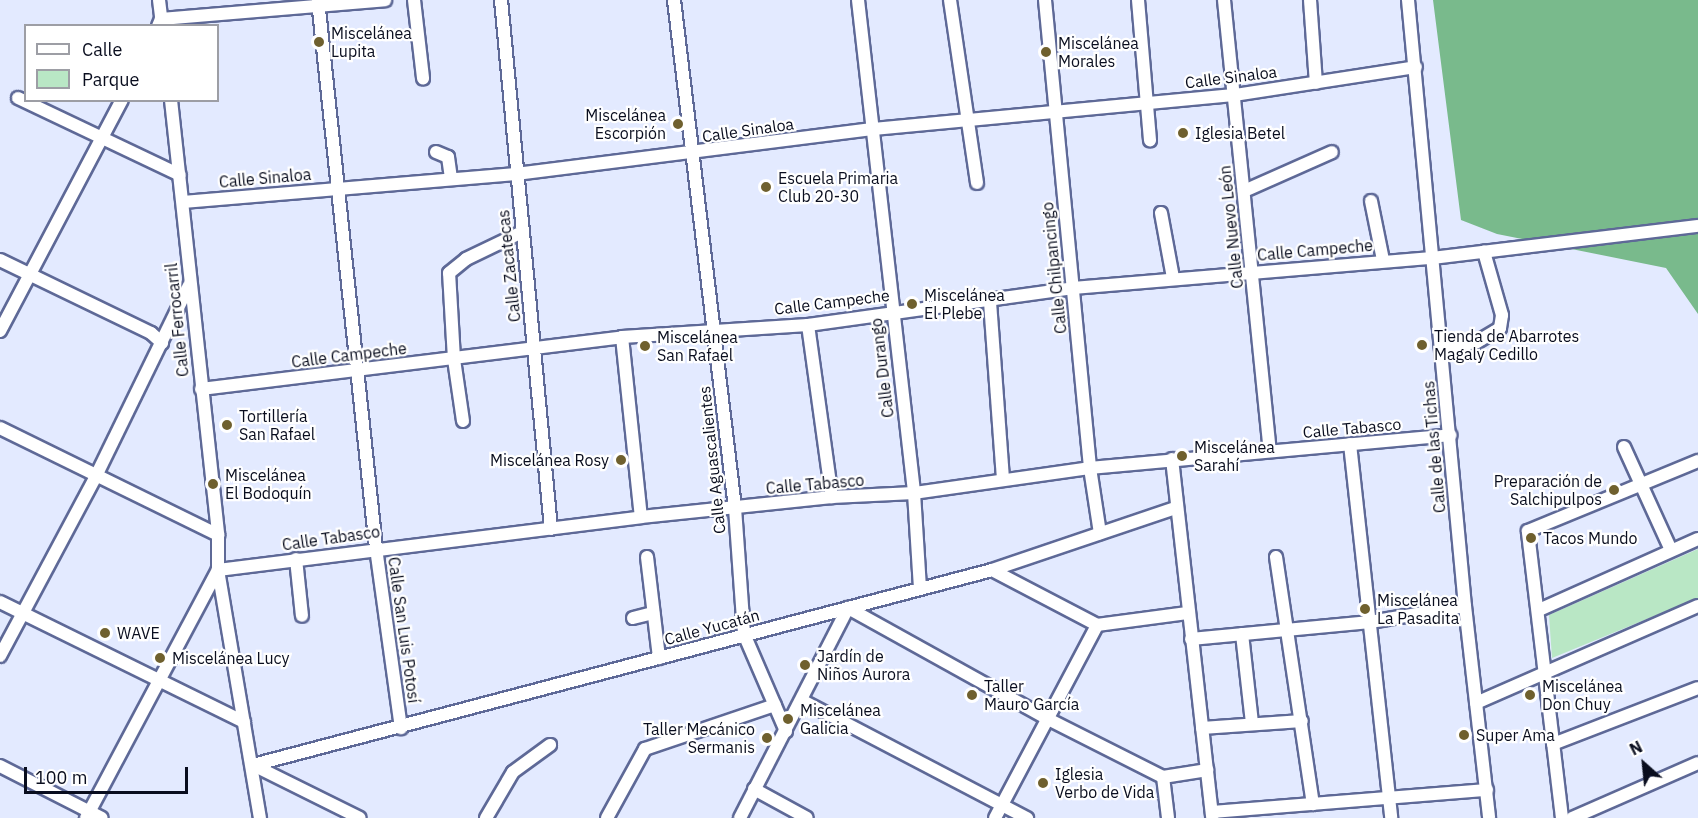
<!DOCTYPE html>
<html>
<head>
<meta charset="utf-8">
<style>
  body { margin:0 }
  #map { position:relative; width:1698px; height:818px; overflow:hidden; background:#e3eaff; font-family:"IBM Plex Sans",sans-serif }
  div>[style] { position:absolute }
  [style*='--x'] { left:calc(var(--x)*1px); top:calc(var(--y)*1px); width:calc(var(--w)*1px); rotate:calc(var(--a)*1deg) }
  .green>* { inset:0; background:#b9e7c5 }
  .forest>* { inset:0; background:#79ba8c }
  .roads { filter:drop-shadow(2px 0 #5e6997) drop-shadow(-2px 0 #5e6997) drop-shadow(0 2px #5e6997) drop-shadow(0 -2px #5e6997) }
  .street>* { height:12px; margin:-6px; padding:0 6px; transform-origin:6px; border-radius:6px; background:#fff }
  .dots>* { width:16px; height:16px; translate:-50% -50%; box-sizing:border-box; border:3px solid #fff; border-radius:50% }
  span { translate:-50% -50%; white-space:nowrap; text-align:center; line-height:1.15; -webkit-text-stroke:4.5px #fff; paint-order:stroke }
  .poi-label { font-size:16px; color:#090d1e }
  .left { translate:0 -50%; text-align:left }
  .right { translate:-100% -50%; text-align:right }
  .street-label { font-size:16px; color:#090d1e }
  .legend { position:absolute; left:24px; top:24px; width:195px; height:78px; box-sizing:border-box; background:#fff; border:2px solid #9d9ea5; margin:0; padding:8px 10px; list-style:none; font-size:18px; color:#090d1e }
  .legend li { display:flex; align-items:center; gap:12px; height:30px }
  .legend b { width:30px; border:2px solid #9d9ea5 }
  .north { position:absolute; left:1614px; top:734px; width:60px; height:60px; -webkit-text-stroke:4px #fff; paint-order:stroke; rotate:333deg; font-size:16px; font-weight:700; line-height:24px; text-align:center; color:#090d1e }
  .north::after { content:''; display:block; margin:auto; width:21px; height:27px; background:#090d1e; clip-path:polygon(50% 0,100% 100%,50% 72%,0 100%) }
  .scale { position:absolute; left:24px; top:767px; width:164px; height:27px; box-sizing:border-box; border:3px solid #090d1e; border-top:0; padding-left:8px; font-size:18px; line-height:21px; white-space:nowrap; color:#090d1e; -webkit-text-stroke:4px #fff; paint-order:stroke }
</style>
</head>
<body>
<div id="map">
  <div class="green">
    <div style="clip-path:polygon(1698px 549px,1698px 598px,1552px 658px,1549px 615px)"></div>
  </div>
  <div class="forest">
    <div style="clip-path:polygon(1433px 0,1698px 0,1698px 314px,1666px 268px,1497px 234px,1461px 220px)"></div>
  </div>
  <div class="roads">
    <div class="street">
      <div style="--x:159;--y:0;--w:26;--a:83"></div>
      <div style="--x:318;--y:0;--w:551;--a:83.96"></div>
      <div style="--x:376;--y:548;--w:182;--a:82.1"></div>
      <div style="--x:414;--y:0;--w:79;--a:83.4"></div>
      <div style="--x:501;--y:0;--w:531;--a:84.6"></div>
      <div style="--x:674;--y:0;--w:512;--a:83.15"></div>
      <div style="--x:735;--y:508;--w:126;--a:85.9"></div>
      <div style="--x:744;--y:634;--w:106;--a:66.6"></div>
      <div style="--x:858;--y:0;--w:496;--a:83.5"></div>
      <div style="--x:914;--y:493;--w:96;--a:86.4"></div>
      <div style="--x:950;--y:0;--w:185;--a:81.6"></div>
      <div style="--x:1045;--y:0;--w:470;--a:84.5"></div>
      <div style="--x:1090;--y:468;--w:66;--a:81.3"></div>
      <div style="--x:1138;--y:0;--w:141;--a:85.1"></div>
      <div style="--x:1224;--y:0;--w:453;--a:84.2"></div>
      <div style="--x:1310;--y:0;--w:83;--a:85.9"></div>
      <div style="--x:1408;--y:0;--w:609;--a:84.63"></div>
      <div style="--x:1465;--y:606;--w:213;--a:83.5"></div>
      <div style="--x:158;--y:26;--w:8;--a:-67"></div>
      <div style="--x:161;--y:19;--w:225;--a:-4.8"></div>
      <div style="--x:18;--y:98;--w:179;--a:25.4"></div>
      <div style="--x:171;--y:100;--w:438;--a:83.8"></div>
      <div style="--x:218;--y:535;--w:35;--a:90"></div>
      <div style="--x:218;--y:570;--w:252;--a:80.4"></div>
      <div style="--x:436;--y:152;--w:13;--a:23"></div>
      <div style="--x:448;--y:157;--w:22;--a:82"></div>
      <div style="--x:1244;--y:191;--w:96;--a:-23.9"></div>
      <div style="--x:1371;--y:201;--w:60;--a:78.5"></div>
      <div style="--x:183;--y:202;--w:334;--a:-4.8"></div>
      <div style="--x:516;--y:174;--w:361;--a:-7.2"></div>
      <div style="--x:874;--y:129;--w:363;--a:-5.4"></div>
      <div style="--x:1235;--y:95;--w:183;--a:-8.8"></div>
      <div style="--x:1161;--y:213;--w:66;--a:79.5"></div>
      <div style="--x:0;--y:260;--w:168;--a:25.8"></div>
      <div style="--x:151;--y:333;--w:15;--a:42"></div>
      <div style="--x:990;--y:302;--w:178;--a:85.8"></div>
      <div style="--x:808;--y:325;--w:174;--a:82.1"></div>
      <div style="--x:0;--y:331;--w:261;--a:-62.2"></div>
      <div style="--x:622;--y:337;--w:181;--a:84"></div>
      <div style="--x:1441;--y:347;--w:36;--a:-8"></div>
      <div style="--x:1477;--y:342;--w:27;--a:-31"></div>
      <div style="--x:1500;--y:328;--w:13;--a:-81"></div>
      <div style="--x:1502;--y:315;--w:66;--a:-105.9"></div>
      <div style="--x:201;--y:389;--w:424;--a:-7"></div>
      <div style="--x:622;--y:337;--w:186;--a:-3.7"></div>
      <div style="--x:808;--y:325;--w:268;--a:-7.9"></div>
      <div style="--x:1073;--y:288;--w:360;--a:-4.8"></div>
      <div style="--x:1432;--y:258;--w:268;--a:-6.9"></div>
      <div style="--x:463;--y:421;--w:63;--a:-98.3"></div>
      <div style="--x:454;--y:359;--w:86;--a:-93.3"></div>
      <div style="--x:449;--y:273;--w:22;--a:-39"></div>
      <div style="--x:466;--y:259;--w:62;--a:-25.7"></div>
      <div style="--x:0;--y:428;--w:243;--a:26.1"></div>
      <div style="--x:1350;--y:444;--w:376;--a:83.7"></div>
      <div style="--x:1624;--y:447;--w:113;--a:65.5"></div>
      <div style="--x:1172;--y:459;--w:361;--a:83.6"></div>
      <div style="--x:647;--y:557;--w:102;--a:83.2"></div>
      <div style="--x:1276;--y:557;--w:250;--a:81.5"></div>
      <div style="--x:296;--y:559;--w:57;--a:84"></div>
      <div style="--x:218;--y:570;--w:426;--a:-7.1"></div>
      <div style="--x:641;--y:517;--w:192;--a:-6"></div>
      <div style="--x:832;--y:497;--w:82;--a:-2.8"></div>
      <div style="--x:914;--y:493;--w:178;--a:-8.1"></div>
      <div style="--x:1090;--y:468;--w:362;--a:-5.2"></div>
      <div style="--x:992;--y:570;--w:119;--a:27.6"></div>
      <div style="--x:1097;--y:625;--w:91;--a:-7.6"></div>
      <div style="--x:0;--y:602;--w:272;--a:26.2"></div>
      <div style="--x:1539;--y:610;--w:174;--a:-24.1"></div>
      <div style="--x:633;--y:618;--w:21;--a:-14"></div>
      <div style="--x:1242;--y:634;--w:90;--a:83.6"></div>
      <div style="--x:1191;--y:639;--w:180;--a:-5.4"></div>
      <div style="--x:1370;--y:622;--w:96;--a:-9.6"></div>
      <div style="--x:0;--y:656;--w:204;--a:-61.9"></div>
      <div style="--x:96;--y:476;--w:212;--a:-64"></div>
      <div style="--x:803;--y:701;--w:253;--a:27.6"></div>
      <div style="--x:1476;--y:703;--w:242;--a:-23.6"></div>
      <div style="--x:1202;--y:728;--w:100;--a:-4"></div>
      <div style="--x:1553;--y:744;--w:155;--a:-21.1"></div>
      <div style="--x:253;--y:765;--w:764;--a:-14.78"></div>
      <div style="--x:992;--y:570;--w:193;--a:-18.7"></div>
      <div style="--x:253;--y:765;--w:119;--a:26.4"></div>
      <div style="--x:0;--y:766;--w:114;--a:27"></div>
      <div style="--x:1163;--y:777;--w:45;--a:-9"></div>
      <div style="--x:1163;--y:777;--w:41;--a:83"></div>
      <div style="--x:754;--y:789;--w:60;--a:28.7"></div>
      <div style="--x:1212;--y:812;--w:276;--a:-4.6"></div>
      <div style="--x:86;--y:818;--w:281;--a:-62"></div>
      <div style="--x:486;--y:818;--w:53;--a:-59.6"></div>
      <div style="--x:513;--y:772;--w:46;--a:-36.1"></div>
      <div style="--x:607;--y:818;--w:79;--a:-61.2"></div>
      <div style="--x:645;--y:749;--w:137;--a:-18.7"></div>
      <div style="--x:740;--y:818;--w:236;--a:-62.8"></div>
      <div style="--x:848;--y:608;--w:229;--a:29"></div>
      <div style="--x:1048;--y:719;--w:129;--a:26.8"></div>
      <div style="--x:995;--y:818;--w:218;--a:-62.1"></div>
      <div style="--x:1562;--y:818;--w:289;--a:-96.8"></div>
      <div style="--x:1528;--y:531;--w:184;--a:-22.4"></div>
      <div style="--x:1572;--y:818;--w:137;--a:-23.6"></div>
    </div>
  </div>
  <div class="dots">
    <div style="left:319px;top:42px;background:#6f602e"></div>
    <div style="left:1046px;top:52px;background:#6f602e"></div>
    <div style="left:678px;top:124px;background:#6f602e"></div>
    <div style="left:1183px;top:133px;background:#6f602e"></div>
    <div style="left:766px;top:187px;background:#6f602e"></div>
    <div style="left:912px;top:304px;background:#6f602e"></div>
    <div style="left:1422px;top:345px;background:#6f602e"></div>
    <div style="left:645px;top:346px;background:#6f602e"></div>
    <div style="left:227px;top:425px;background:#6f602e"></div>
    <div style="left:1182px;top:456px;background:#6f602e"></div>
    <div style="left:621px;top:460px;background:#6f602e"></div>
    <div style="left:213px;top:484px;background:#6f602e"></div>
    <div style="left:1614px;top:490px;background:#6f602e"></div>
    <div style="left:1531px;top:538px;background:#6f602e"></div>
    <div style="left:1365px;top:609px;background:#6f602e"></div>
    <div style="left:105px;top:633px;background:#6f602e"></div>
    <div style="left:160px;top:658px;background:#6f602e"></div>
    <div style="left:805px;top:665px;background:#6f602e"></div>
    <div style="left:972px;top:695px;background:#6f602e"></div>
    <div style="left:1530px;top:695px;background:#6f602e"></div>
    <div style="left:788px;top:719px;background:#6f602e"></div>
    <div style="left:1464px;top:735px;background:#6f602e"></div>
    <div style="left:767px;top:738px;background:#6f602e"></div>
    <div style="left:1043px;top:783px;background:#6f602e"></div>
  </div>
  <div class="poi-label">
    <span class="left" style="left:331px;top:42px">Miscelánea<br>Lupita</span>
    <span class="left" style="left:1058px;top:52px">Miscelánea<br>Morales</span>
    <span class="right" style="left:666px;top:124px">Miscelánea<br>Escorpión</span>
    <span class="left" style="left:1195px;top:133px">Iglesia Betel</span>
    <span class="left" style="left:778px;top:187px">Escuela Primaria<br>Club 20-30</span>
    <span class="left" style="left:924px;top:304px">Miscelánea<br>El Plebe</span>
    <span class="left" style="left:1434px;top:345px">Tienda de Abarrotes<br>Magaly Cedillo</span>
    <span class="left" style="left:657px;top:346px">Miscelánea<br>San Rafael</span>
    <span class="left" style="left:239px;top:425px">Tortillería<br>San Rafael</span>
    <span class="left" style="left:1194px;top:456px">Miscelánea<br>Sarahí</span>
    <span class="right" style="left:609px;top:460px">Miscelánea Rosy</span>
    <span class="left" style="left:225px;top:484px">Miscelánea<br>El Bodoquín</span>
    <span class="right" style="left:1602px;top:490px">Preparación de<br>Salchipulpos</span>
    <span class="left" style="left:1543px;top:538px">Tacos Mundo</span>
    <span class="left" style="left:1377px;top:609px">Miscelánea<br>La Pasadita</span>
    <span class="left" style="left:117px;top:633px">WAVE</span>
    <span class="left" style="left:817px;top:665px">Jardín de<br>Niños Aurora</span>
    <span class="left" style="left:172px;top:658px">Miscelánea Lucy</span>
    <span class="left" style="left:984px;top:695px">Taller<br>Mauro García</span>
    <span class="left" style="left:1542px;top:695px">Miscelánea<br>Don Chuy</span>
    <span class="left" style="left:800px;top:719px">Miscelánea<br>Galicia</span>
    <span class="right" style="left:755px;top:738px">Taller Mecánico<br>Sermanis</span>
    <span class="left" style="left:1476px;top:735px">Super Ama</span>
    <span class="left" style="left:1055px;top:783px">Iglesia<br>Verbo de Vida</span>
  </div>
  <div class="street-label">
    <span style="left:1231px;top:77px;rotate:-7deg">Calle Sinaloa</span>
    <span style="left:748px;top:130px;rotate:-8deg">Calle Sinaloa</span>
    <span style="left:265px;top:178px;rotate:-5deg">Calle Sinaloa</span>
    <span style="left:1231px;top:227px;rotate:-96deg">Calle Nuevo León</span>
    <span style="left:1315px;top:250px;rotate:-5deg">Calle Campeche</span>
    <span style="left:509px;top:266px;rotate:-96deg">Calle Zacatecas</span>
    <span style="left:1054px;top:268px;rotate:-96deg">Calle Chilpancingo</span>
    <span style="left:832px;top:302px;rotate:-7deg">Calle Campeche</span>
    <span style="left:177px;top:320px;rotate:-96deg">Calle Ferrocarril</span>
    <span style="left:349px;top:355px;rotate:-7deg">Calle Campeche</span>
    <span style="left:882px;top:368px;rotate:-97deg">Calle Durango</span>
    <span style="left:1352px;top:428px;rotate:-5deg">Calle Tabasco</span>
    <span style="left:1434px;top:447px;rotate:-95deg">Calle de las Tichas</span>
    <span style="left:712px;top:460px;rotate:-96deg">Calle Aguascalientes</span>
    <span style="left:815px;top:484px;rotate:-5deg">Calle Tabasco</span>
    <span style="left:331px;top:538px;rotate:-8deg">Calle Tabasco</span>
    <span style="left:712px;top:627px;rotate:-15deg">Calle Yucatán</span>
    <span style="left:404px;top:630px;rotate:82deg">Calle San Luis Potosí</span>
  </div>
  <ul class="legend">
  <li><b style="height:8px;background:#fff"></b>Calle</li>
  <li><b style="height:16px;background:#b9e7c5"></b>Parque</li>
  </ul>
  <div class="north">N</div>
  <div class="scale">100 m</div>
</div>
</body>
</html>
